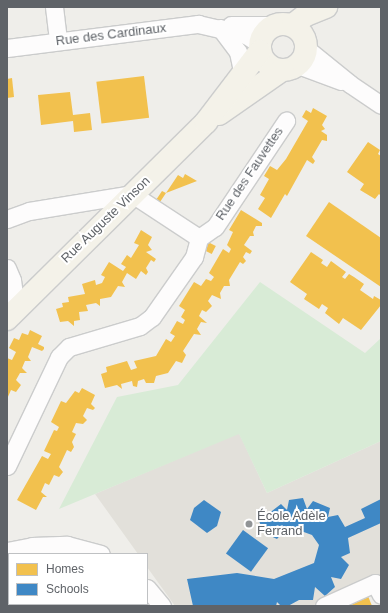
<!DOCTYPE html>
<html>
<head>
<meta charset="utf-8">
<style>
  body { margin:0 }
  #map { position:relative; width:388px; height:613px; overflow:hidden; background:#efeeea; font-family:Helvetica,sans-serif }
  div>[style] { position:absolute }
  [style*='--x'] { left:calc(var(--x)*1px); top:calc(var(--y)*1px); width:calc(var(--w)*1px); rotate:calc(var(--a)*1deg) }
  .education>* { inset:0; background:#e2e0da }
  .green>* { inset:0; background:#d8ebd6 }
  .homes>* { inset:0; background:#f2c14e; transform-origin:0 0 }
  .schools>* { inset:0; background:#3f88c5; transform-origin:0 0 }
  .roads { filter:drop-shadow(1px 0 #cbcccc) drop-shadow(-1px 0 #cbcccc) drop-shadow(0 1px #cbcccc) drop-shadow(0 -1px #cbcccc) }
  .minor>* { height:17px; margin:-8.5px; padding:0 8.5px; transform-origin:8.5px; border-radius:8.5px; background:#fdfcfc }
  .major>* { height:22px; margin:-11px; padding:0 11px; transform-origin:11px; border-radius:11px; background:#f4f2e9 }
  .major>.ring { margin:-11px; padding:0; box-sizing:content-box; background:none; border:22px solid #f4f2e9; border-radius:50% }
  .dots>* { width:11px; height:11px; translate:-50% -50%; box-sizing:border-box; border:2px solid #fff; border-radius:50% }
  span { translate:-50% -50%; white-space:nowrap; text-align:center; line-height:1.15; -webkit-text-stroke:4px #fff; paint-order:stroke }
  .street-label { font-size:13px; color:#5f6368 }
  .poi-label { font-size:13px; color:#5f6368 }
  .left { translate:0 -50%; text-align:left }
  .frame { position:absolute; inset:0; border:8px solid #5f6368; pointer-events:none }
  .legend { position:absolute; left:8px; top:553px; width:140px; height:52px; box-sizing:border-box; background:#fff; border:1px solid #bfc1c3; margin:0; padding:5px 7px; list-style:none; font-size:12px; color:#5f6368 }
  .legend li { display:flex; align-items:center; gap:8px; height:20px }
  .legend b { width:20px; border:1px solid #bfc1c3 }
</style>
</head>
<body>
<div id="map">
  <div class="education">
    <div style="clip-path:polygon(239px 433px,267px 493px,381px 441px,381px 577px,312px 606px,175px 606px,147px 567px,147px 554px,138px 554px,95px 494px)"></div>
  </div>
  <div class="green">
    <div style="clip-path:polygon(260px 282px,365px 353px,381px 338px,381px 441px,267px 493px,239px 434px,59px 509px,117px 397px,178px 385px)"></div>
  </div>
  <div class="homes">
    <div style="left:144px;top:76px;width:42px;height:48px;rotate:83deg"></div>
    <div style="clip-path:polygon(12px 78px,14px 97px,7px 98px,7px 79px)"></div>
    <div style="clip-path:polygon(70px 92px,73px 115px,90px 113px,92px 130px,74px 132px,73px 121px,41px 125px,38px 95px)"></div>
    <div style="clip-path:polygon(313px 108px,327px 116px,322px 125px,325px 129px,321px 131px,327px 135px,327px 141px,322px 140px,312px 157px,315px 161px,313px 164px,307px 160px,287px 196px,285px 194px,271px 218px,258px 209px,265px 198px,260px 195px,269px 179px,264px 176px,270px 166px,277px 170px,286px 159px,308px 121px,302px 117px,306px 110px,311px 113px)"></div>
    <div style="clip-path:polygon(368px 142px,380px 150px,378px 154px,381px 156px,381px 196px,379px 194px,375px 199px,360px 190px,364px 184px,347px 172px)"></div>
    <div style="clip-path:polygon(185px 174px,197px 181px,166px 193px,160px 202px,156px 200px,162px 191px,166px 193px,178px 175px,183px 178px)"></div>
    <div style="clip-path:polygon(329px 202px,381px 238px,381px 287px,306px 236px)"></div>
    <div style="clip-path:polygon(241px 210px,262px 223px,262px 226px,256px 226px,253px 232px,254px 236px,250px 236px,244px 245px,252px 251px,250px 254px,246px 252px,243px 257px,246px 261px,243px 264px,240px 262px,229px 280px,230px 286px,224px 286px,220px 293px,221px 299px,212px 295px,208px 301px,212px 306px,206px 312px,202px 310px,199px 316px,207px 323px,201px 322px,197px 329px,201px 335px,194px 334px,183px 351px,186px 355px,182px 363px,176px 361px,168px 373px,156px 376px,154px 383px,146px 383px,144px 379px,138px 381px,137px 387px,133px 386px,132px 381px,121px 384px,122px 389px,117px 385px,105px 388px,101px 374px,107px 372px,106px 367px,127px 361px,131px 370px,137px 368px,134px 361px,156px 356px,166px 339px,171px 342px,175px 336px,170px 333px,177px 321px,183px 324px,185px 320px,181px 317px,185px 310px,179px 306px,194px 282px,201px 286px,206px 279px,211px 281px,214px 277px,209px 273px,223px 249px,229px 253px,231px 249px,227px 245px,233px 232px,229px 230px)"></div>
    <div style="clip-path:polygon(141px 230px,152px 237px,148px 245px,152px 250px,146px 252px,156px 259px,154px 262px,151px 260px,146px 268px,148px 272px,146px 275px,141px 271px,136px 279px,127px 273px,122px 282px,125px 287px,118px 286px,111px 297px,100px 299px,100px 306px,96px 303px,86px 305px,88px 311px,79px 312px,80px 320px,74px 321px,74px 326px,68px 321px,60px 322px,56px 309px,63px 307px,62px 303px,69px 302px,68px 297px,85px 294px,82px 284px,95px 280px,96px 285px,102px 283px,105px 277px,101px 275px,109px 262px,123px 271px,126px 267px,121px 264px,127px 255px,131px 258px,139px 245px,134px 243px)"></div>
    <div style="left:206px;top:241px;width:11px;height:9px;rotate:27deg"></div>
    <div style="clip-path:polygon(311px 252px,323px 260px,321px 263px,327px 267px,331px 261px,346px 272px,342px 277px,345px 279px,349px 274px,354px 277px,364px 284px,360px 290px,373px 299px,374px 296px,381px 300px,381px 305px,361px 330px,343px 318px,339px 324px,325px 313px,328px 308px,322px 304px,319px 309px,304px 299px,307px 294px,290px 282px)"></div>
    <div style="clip-path:polygon(30px 330px,42px 336px,38px 344px,44px 347px,44px 349px,42px 351px,32px 347px,28px 357px,31px 361px,25px 361px,22px 368px,27px 373px,20px 373px,16px 380px,21px 385px,16px 392px,11px 390px,7px 399px,7px 358px,12px 360px,16px 352px,9px 348px,14px 338px,19px 340px,22px 333px,28px 335px)"></div>
    <div style="clip-path:polygon(82px 388px,95px 395px,91px 404px,95px 408px,93px 410px,87px 408px,83px 416px,87px 420px,83px 424px,76px 423px,72px 432px,76px 434px,72px 442px,74px 447px,71px 452px,67px 450px,59px 467px,63px 472px,59px 477px,54px 475px,49px 485px,45px 483px,41px 492px,47px 497px,43px 497px,36px 510px,17px 500px,42px 456px,48px 459px,51px 454px,44px 451px,54px 430px,57px 431px,59px 427px,51px 422px,61px 401px,66px 403px,75px 391px,79px 393px)"></div>
    <div style="clip-path:polygon(368px 596px,372px 606px,346px 606px)"></div>
  </div>
  <div class="schools">
    <div style="clip-path:polygon(303px 498px,307px 509px,313px 501px,330px 508px,328px 517px,338px 515px,345px 527px,365px 518px,361px 509px,381px 499px,381px 523px,348px 538px,350px 553px,341px 557px,349px 565px,341px 579px,331px 577px,335px 587px,325px 596px,315px 587px,313px 600px,299px 600px,288px 606px,281px 606px,277px 602px,276px 606px,193px 606px,187px 579px,237px 573px,274px 579px,314px 563px,319px 545px,312px 535px,301px 531px,290px 536px,285px 530px,277px 539px,264px 533px,259px 521px,281px 504px,287px 510px,289px 500px)"></div>
    <div style="clip-path:polygon(204px 500px,221px 512px,217px 526px,207px 533px,190px 520px,194px 508px)"></div>
    <div style="left:243px;top:530px;width:31px;height:29px;rotate:36deg"></div>
  </div>
  <div class="roads">
    <div class="minor">
      <div style="--x:54;--y:7;--w:34;--a:83"></div>
      <div style="--x:231;--y:25;--w:43;--a:0"></div>
      <div style="--x:220;--y:28;--w:30;--a:53"></div>
      <div style="--x:238;--y:52;--w:24;--a:78"></div>
      <div style="--x:7;--y:48;--w:193;--a:-7.2"></div>
      <div style="--x:198;--y:24;--w:49;--a:12.9"></div>
      <div style="--x:246;--y:35;--w:17;--a:33"></div>
      <div style="--x:307;--y:49;--w:55;--a:39.1"></div>
      <div style="--x:350;--y:84;--w:37;--a:34"></div>
      <div style="--x:298;--y:65;--w:46;--a:20.4"></div>
      <div style="--x:7;--y:219;--w:23;--a:-20"></div>
      <div style="--x:29;--y:211;--w:104;--a:-9.4"></div>
      <div style="--x:132;--y:194;--w:80;--a:33.3"></div>
      <div style="--x:7;--y:268;--w:13;--a:67"></div>
      <div style="--x:12;--y:280;--w:27;--a:82"></div>
      <div style="--x:7;--y:466;--w:121;--a:-64.5"></div>
      <div style="--x:59;--y:357;--w:14;--a:-45"></div>
      <div style="--x:69;--y:347;--w:74;--a:-16.5"></div>
      <div style="--x:140;--y:326;--w:15;--a:-37"></div>
      <div style="--x:152;--y:317;--w:73;--a:-55"></div>
      <div style="--x:194;--y:257;--w:20;--a:-75"></div>
      <div style="--x:199;--y:238;--w:19;--a:-35"></div>
      <div style="--x:215;--y:227;--w:128;--a:-56.2"></div>
      <div style="--x:7;--y:551;--w:25;--a:-11"></div>
      <div style="--x:32;--y:546;--w:35;--a:-2"></div>
      <div style="--x:67;--y:545;--w:35;--a:15"></div>
      <div style="--x:147;--y:588;--w:23;--a:50"></div>
      <div style="--x:324;--y:606;--w:56;--a:-24.3"></div>
      <div style="--x:375;--y:583;--w:13;--a:63"></div>
    </div>
    <div class="major">
      <div class="ring" style="left:260px;top:24px;width:24px;height:24px"></div>
      <div style="--x:293;--y:25;--w:16;--a:-38"></div>
      <div style="--x:306;--y:15;--w:22;--a:-22"></div>
      <div style="--x:219;--y:114;--w:77;--a:-34.9"></div>
      <div style="--x:7;--y:319;--w:280;--a:-44.7"></div>
      <div style="--x:206;--y:122;--w:89;--a:-52.7"></div>
    </div>
  </div>
  <div class="dots">
    <div style="left:249px;top:524px;background:#919496"></div>
  </div>
  <div class="street-label">
    <span style="left:111px;top:35px;rotate:-7deg">Rue des Cardinaux</span>
    <span style="left:250px;top:174px;rotate:-56deg">Rue des Fauvettes</span>
    <span style="left:106px;top:220px;rotate:-44deg">Rue Auguste Vinson</span>
  </div>
  <div class="poi-label">
    <span class="left" style="left:257px;top:524px">École Adèle<br>Ferrand</span>
  </div>
  <div class="frame"></div>
  <ul class="legend">
  <li><b style="height:11px;background:#f2c14e"></b>Homes</li>
  <li><b style="height:11px;background:#3f88c5"></b>Schools</li>
  </ul>
</div>
</body>
</html>
